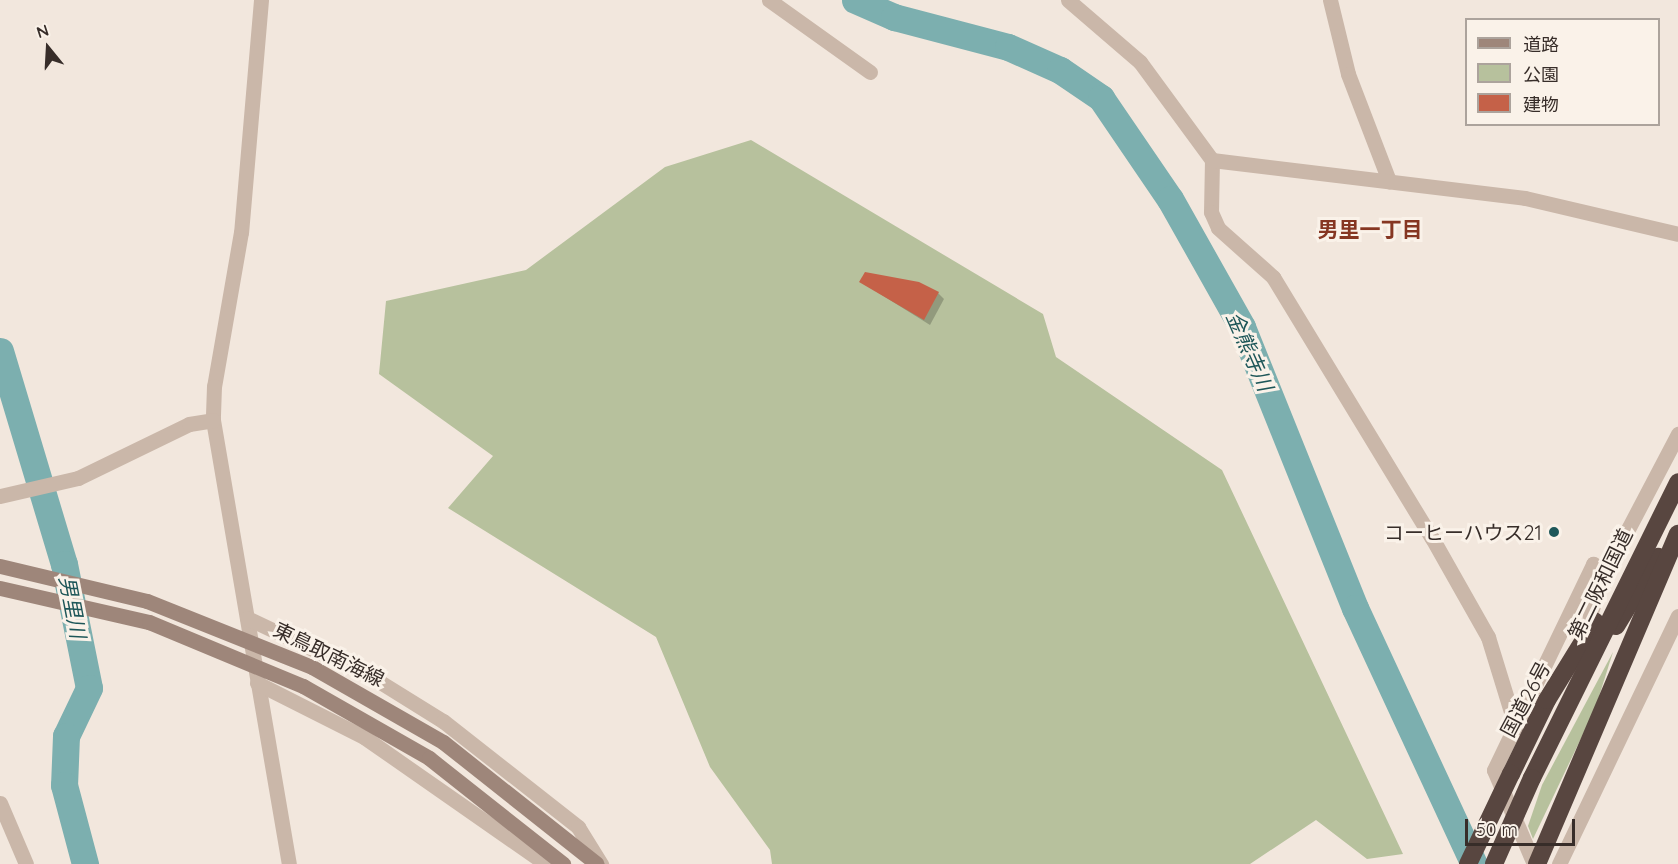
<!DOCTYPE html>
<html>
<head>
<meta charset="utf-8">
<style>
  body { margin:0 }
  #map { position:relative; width:1678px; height:864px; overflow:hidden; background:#f2e7dd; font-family:Quicksand,"Noto Sans JP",sans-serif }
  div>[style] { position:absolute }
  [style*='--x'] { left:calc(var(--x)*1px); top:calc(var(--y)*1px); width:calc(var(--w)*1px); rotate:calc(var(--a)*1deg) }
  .green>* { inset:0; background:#b7c19d }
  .shadow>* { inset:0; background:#0003 }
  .river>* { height:27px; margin:-13.5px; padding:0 13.5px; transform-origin:13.5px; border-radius:13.5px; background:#7cafaf }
  .building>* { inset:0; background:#c56148 }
  .street>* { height:15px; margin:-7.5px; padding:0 7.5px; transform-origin:7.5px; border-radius:7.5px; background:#cab7a9 }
  .secondary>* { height:15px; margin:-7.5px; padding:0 7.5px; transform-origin:7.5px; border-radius:7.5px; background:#9e867a }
  .highway>* { height:18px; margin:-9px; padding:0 9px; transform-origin:9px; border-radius:9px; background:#584640 }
  .secondary-bridge>* { height:15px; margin:-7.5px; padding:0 7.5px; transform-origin:7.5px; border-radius:7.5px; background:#9e867a }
  .highway-bridge>* { height:18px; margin:-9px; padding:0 9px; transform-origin:9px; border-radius:9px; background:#584640 }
  .dots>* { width:16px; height:16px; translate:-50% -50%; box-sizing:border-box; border:3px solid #faf2e9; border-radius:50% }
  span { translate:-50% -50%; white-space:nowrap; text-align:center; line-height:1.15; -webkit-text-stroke:6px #faf2e9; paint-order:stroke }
  .poi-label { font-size:20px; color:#372d29 }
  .right { translate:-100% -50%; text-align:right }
  .street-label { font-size:20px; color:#372d29 }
  .neighbourhood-label { font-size:21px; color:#863622; font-weight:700 }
  .water-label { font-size:21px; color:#1e5759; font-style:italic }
  .legend { position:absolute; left:1465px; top:18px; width:195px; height:108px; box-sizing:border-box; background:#faf2e9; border:2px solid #aca39c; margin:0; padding:8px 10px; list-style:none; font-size:18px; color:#372d29 }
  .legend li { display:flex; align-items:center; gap:12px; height:30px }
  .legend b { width:30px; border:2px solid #aca39c }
  .north { position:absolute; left:18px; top:18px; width:60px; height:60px; -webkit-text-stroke:4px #faf2e9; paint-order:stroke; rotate:342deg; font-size:16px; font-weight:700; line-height:24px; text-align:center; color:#372d29 }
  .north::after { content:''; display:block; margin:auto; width:21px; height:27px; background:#372d29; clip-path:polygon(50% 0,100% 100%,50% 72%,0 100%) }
  .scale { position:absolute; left:1465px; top:819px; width:110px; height:27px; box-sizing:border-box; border:3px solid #372d29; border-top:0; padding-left:8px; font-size:18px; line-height:21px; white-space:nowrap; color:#372d29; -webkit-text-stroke:4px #faf2e9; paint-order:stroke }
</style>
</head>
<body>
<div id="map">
  <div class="green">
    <div style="clip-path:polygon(751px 140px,1043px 314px,1056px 357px,1222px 470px,1403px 854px,1367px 859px,1316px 820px,1250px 864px,772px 864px,770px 850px,710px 767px,656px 637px,448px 508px,493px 456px,379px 374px,386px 301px,526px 270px,665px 167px)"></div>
    <div style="clip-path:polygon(1613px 652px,1595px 709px,1533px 839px,1528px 826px,1542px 785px)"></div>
  </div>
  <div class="shadow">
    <div style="clip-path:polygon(861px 282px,938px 293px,944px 299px,930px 325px)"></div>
  </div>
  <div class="river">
    <div style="--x:855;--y:0;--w:43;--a:23.6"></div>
    <div style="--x:894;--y:17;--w:118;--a:14.7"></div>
    <div style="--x:1008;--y:47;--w:57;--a:23.9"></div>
    <div style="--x:1060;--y:70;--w:50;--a:34.3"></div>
    <div style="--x:1101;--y:98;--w:122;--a:55.7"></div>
    <div style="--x:1170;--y:199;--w:147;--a:60.6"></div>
    <div style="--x:1242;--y:327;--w:303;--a:68.1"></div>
    <div style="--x:1355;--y:608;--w:282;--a:65.1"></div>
    <div style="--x:0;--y:351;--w:222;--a:73.3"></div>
    <div style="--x:64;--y:564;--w:126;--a:78.6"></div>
    <div style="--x:89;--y:688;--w:53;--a:115.6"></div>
    <div style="--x:66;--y:736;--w:49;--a:92.3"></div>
    <div style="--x:64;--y:785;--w:82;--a:75.1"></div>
  </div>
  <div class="building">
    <div style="clip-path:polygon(865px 272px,919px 282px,939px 292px,924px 320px,859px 282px)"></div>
  </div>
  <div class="street">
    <div style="--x:261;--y:0;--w:233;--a:94.9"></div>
    <div style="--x:241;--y:232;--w:156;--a:99.9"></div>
    <div style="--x:214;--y:386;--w:34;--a:92"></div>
    <div style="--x:213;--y:420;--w:450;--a:80.3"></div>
    <div style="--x:769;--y:0;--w:124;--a:35.5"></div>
    <div style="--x:1068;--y:0;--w:95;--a:40.7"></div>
    <div style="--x:1140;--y:62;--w:122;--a:53.7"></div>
    <div style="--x:1212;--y:160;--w:52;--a:91.1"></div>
    <div style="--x:1211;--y:212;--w:17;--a:66"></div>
    <div style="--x:1218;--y:228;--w:74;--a:41.7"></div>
    <div style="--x:1273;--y:277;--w:306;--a:58.7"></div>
    <div style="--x:1432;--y:538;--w:114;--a:60.5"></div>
    <div style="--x:1488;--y:637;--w:92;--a:72.9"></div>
    <div style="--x:1330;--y:0;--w:76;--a:76.3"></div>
    <div style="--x:1348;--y:74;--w:115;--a:69"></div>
    <div style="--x:1212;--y:160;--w:315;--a:6.9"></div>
    <div style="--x:1525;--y:198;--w:157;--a:13.2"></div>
    <div style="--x:0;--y:496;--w:80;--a:-13"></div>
    <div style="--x:78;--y:478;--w:123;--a:-25.9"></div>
    <div style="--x:189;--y:424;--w:24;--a:-9"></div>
    <div style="--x:247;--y:618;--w:138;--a:25.3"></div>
    <div style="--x:372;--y:677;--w:84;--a:31.8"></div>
    <div style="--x:443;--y:721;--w:172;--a:38.1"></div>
    <div style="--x:578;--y:827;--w:44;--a:58.1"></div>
    <div style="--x:1589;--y:631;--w:17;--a:-87"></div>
    <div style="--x:1590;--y:614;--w:46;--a:-69.6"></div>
    <div style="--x:257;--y:683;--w:120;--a:26.8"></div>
    <div style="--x:364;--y:737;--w:222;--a:34.9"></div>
    <div style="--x:0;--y:803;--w:66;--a:66.9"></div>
    <div style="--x:1534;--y:864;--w:102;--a:-113.1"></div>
    <div style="--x:1494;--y:770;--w:229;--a:-64.3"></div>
    <div style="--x:1593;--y:564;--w:15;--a:28"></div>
    <div style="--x:1606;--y:571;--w:155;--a:-62.3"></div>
    <div style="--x:1559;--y:864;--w:275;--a:-64.4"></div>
  </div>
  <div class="secondary">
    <div style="--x:312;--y:667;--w:151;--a:29.8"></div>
    <div style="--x:443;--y:742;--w:196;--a:38.4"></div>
    <div style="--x:303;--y:686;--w:145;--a:29.7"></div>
    <div style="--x:429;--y:758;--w:171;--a:38.3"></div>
  </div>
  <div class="highway">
    <div style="--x:1616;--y:626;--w:81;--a:-58.7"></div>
    <div style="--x:1511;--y:774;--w:82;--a:-64.1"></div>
    <div style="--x:1547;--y:700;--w:92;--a:-58.4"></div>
    <div style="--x:1532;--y:778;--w:330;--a:-63.7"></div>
    <div style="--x:1537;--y:864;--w:359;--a:-66.9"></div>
  </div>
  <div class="secondary-bridge">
    <div style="--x:0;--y:566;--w:151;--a:13.4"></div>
    <div style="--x:147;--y:601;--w:178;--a:21.8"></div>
    <div style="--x:0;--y:588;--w:153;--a:12.9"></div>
    <div style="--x:149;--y:622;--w:167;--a:22.6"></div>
  </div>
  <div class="highway-bridge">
    <div style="--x:1468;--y:864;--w:100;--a:-64.5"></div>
    <div style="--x:1494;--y:864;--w:94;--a:-66.2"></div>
  </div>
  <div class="dots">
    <div style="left:1554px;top:532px;background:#1e5759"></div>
  </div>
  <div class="poi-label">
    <span class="right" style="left:1542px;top:532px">コーヒーハウス21</span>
  </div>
  <div class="street-label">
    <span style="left:1600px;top:584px;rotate:-64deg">第二阪和国道</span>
    <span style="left:329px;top:654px;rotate:26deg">東鳥取南海線</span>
    <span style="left:1525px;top:699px;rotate:-62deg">国道26号</span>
  </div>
  <div class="neighbourhood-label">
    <span style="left:1370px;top:229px">男里一丁目</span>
  </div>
  <div class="water-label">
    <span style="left:1250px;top:351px;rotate:66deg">金熊寺川</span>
    <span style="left:73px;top:607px;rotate:79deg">男里川</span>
  </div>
  <ul class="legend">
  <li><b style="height:8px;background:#9e867a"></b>道路</li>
  <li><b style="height:16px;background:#b7c19d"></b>公園</li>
  <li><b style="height:16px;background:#c56148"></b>建物</li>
  </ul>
  <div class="north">N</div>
  <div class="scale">50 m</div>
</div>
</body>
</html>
